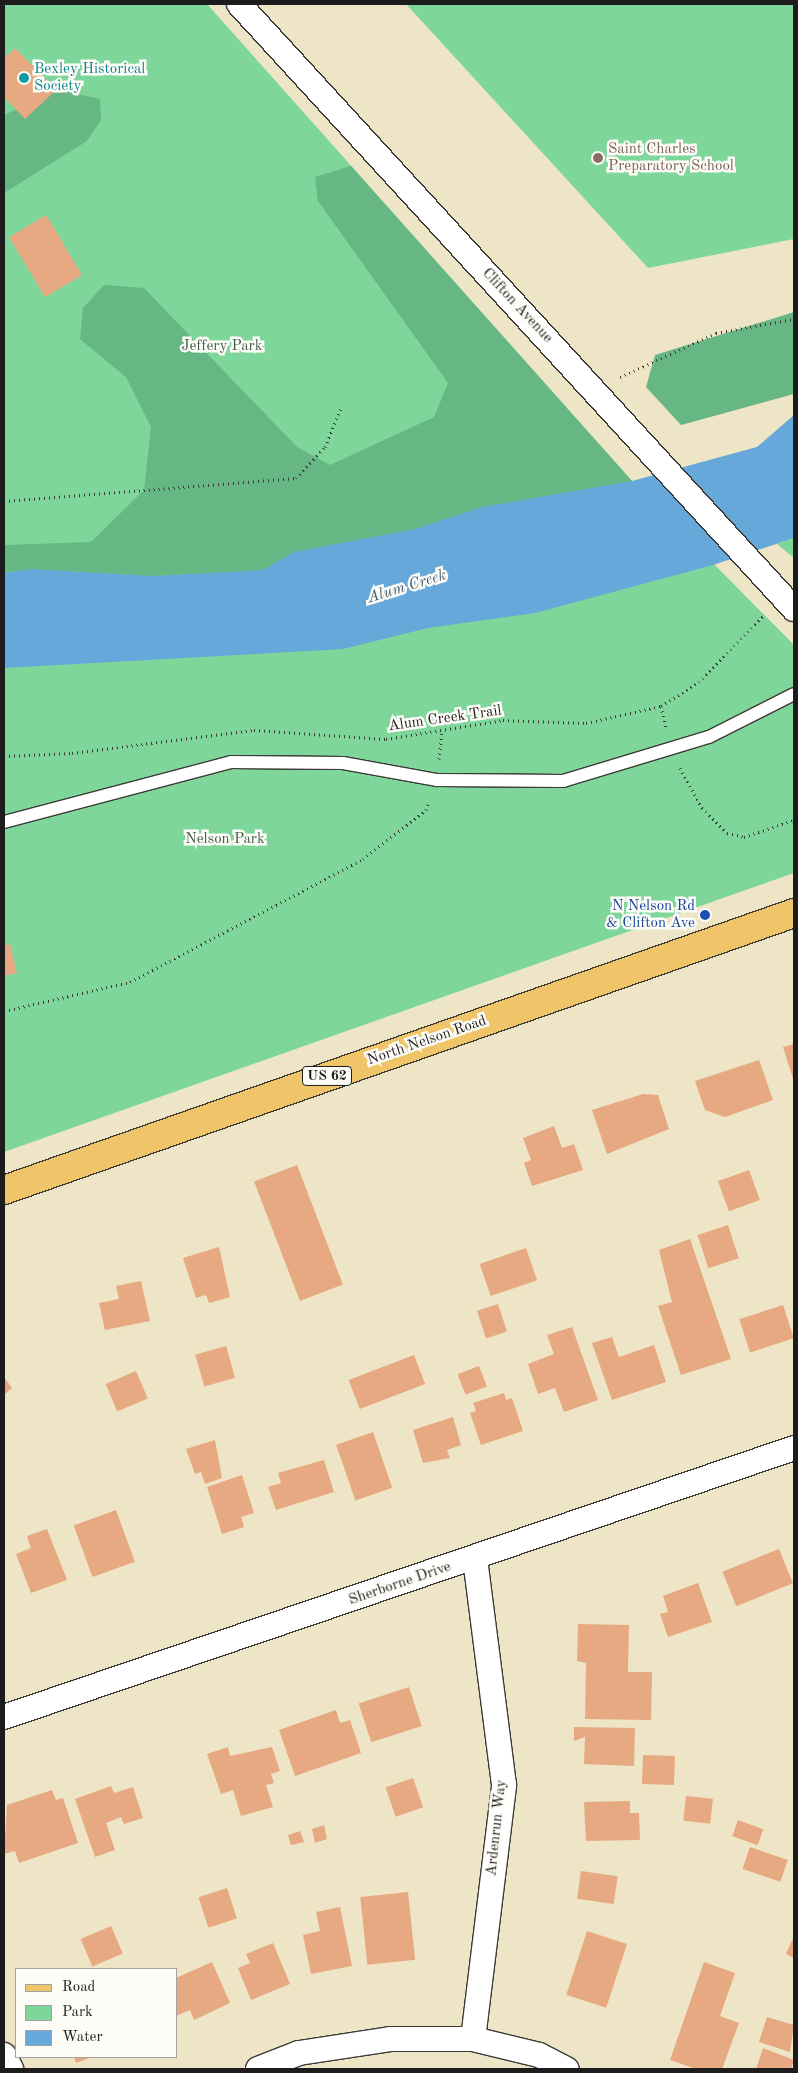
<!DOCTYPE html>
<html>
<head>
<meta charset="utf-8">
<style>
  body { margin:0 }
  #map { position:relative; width:798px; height:2073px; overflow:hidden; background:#eee4c6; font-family:"Old Standard TT",serif }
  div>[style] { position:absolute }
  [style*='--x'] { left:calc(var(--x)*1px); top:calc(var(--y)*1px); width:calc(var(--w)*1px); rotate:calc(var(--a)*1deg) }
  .green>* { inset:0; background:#7ed69b }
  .forest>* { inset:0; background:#66b783 }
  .water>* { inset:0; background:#65a8d9 }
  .building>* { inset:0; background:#e7a982; transform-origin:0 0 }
  .path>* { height:3px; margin-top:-1.5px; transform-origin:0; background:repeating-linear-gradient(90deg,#3c3a36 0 1px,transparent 0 5px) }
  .roads { filter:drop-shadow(1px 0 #3c3a36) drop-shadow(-1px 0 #3c3a36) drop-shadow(0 1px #3c3a36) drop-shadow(0 -1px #3c3a36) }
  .service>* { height:12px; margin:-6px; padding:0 6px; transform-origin:6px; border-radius:6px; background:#fff }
  .minor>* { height:24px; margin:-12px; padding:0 12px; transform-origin:12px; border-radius:12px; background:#fff }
  .primary>* { height:28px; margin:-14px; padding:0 14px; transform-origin:14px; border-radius:14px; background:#f0c469 }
  .dots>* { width:14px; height:14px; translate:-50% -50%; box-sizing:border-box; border:2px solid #fdfcf7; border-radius:50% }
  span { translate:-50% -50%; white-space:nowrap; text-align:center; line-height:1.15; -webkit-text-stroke:5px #fdfcf7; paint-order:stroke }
  .shield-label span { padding:1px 4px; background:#fdfcf7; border:1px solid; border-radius:4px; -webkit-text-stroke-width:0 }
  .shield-label { font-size:14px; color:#1c1c1c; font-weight:700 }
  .culture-label { font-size:15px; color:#0d838f }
  .left { translate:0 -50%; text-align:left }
  .education-label { font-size:15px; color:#785e54 }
  .street-label { font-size:15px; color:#1c1c1c }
  .park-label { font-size:15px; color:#3e5d48 }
  .transit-label { font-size:15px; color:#164399 }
  .right { translate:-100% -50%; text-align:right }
  .water-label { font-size:16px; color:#3d5b71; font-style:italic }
  .frame { position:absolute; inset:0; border:5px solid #1c1c1c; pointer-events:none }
  .legend { position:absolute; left:15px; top:1968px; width:162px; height:90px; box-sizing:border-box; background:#fdfcf7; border:1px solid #a3a29f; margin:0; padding:6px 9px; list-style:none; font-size:15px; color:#1c1c1c }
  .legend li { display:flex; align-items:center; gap:10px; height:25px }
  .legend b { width:25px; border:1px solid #a3a29f }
</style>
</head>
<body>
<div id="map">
  <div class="green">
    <div style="clip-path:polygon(4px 4px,207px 4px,632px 481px,794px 645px,794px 873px,4px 1152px,4px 629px,32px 569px,4px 573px)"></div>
    <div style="clip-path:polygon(406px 4px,794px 4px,794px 239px,648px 268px)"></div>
    <div style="clip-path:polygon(794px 538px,794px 558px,777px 544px)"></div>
  </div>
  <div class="forest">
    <div style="clip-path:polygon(59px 90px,100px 99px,101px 120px,87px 141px,4px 193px,4px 115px)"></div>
    <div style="clip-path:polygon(351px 166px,632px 481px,482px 507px,415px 529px,294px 552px,263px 570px,153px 576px,32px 569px,4px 573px,4px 545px,91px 542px,144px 490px,151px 427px,126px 377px,80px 339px,83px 308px,104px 285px,144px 288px,297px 447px,330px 465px,434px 417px,448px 383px,318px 201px,315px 177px)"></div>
    <div style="clip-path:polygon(794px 312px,794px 394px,681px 425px,646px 387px,655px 355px)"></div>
  </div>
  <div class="water">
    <div style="clip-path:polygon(794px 415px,794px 538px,713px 565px,535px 613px,428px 628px,343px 649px,4px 668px,4px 573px,31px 569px,153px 576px,263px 570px,294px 552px,415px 529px,482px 507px,632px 481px,757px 447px)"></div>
  </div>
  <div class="building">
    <div style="clip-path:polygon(15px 48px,56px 90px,25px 119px,4px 97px,4px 51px,7px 56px)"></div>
    <div style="left:46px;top:215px;width:70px;height:43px;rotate:59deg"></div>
    <div style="clip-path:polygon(10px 944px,17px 973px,4px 976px,4px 945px)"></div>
    <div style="clip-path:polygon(794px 1044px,794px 1082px,783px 1047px)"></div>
    <div style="clip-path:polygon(759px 1060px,773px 1100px,725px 1117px,705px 1110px,695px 1081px)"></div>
    <div style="clip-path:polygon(643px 1094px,658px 1095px,669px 1129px,607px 1154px,592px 1110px)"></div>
    <div style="clip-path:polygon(554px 1126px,562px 1148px,574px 1144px,583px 1170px,532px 1186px,524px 1163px,531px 1160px,523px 1138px)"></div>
    <div style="left:297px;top:1165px;width:128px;height:46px;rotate:69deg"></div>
    <div style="left:749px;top:1170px;width:32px;height:33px;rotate:70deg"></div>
    <div style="left:728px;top:1225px;width:35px;height:32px;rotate:72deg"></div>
    <div style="clip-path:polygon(690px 1239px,731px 1359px,681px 1375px,658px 1306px,672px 1302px,659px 1250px)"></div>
    <div style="clip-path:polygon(219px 1247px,230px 1297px,209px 1303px,206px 1295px,196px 1298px,183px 1258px)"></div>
    <div style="left:526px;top:1248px;width:34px;height:49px;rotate:71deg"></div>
    <div style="clip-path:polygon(141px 1281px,150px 1321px,105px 1330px,99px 1303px,119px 1299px,116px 1286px)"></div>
    <div style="left:498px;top:1304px;width:29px;height:22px;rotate:72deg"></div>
    <div style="left:783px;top:1305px;width:35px;height:46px;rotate:72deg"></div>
    <div style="clip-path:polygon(572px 1327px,598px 1400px,564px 1412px,555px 1388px,538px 1394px,528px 1364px,554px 1354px,547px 1335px)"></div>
    <div style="clip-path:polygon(612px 1337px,619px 1357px,654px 1345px,666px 1382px,612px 1400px,592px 1343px)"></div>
    <div style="left:226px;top:1346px;width:33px;height:32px;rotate:74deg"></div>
    <div style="left:414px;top:1355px;width:31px;height:70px;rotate:69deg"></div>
    <div style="left:479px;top:1366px;width:22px;height:23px;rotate:69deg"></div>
    <div style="left:136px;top:1371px;width:30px;height:33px;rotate:67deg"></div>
    <div style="clip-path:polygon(4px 1377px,12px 1388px,4px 1395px)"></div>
    <div style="clip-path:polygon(504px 1393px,506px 1400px,512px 1398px,523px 1431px,481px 1445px,470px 1413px,476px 1411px,473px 1403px)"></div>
    <div style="clip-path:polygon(453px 1417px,461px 1445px,447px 1450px,450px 1458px,423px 1463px,413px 1430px)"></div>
    <div style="left:373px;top:1432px;width:59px;height:39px;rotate:71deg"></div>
    <div style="clip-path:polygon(215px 1440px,222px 1478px,205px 1484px,201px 1472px,195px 1474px,186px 1449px)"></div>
    <div style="clip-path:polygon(324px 1460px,334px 1492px,276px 1510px,268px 1487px,281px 1483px,278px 1473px)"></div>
    <div style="clip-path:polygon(242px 1475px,254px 1513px,241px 1517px,244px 1527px,222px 1534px,207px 1487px)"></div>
    <div style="left:116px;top:1510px;width:55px;height:45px;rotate:70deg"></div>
    <div style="clip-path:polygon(47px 1529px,67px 1580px,31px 1593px,16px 1554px,31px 1548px,27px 1536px)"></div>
    <div style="left:779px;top:1549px;width:37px;height:61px;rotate:68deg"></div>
    <div style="clip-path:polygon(698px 1583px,712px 1622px,668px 1637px,660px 1614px,668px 1612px,663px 1596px)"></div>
    <div style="clip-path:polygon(578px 1624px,629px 1625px,628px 1672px,652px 1672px,651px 1720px,585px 1719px,586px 1663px,577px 1661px)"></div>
    <div style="left:409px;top:1687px;width:41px;height:53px;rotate:72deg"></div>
    <div style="clip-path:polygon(336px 1710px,340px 1723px,350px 1720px,361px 1753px,295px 1776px,279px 1730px)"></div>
    <div style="clip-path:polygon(574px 1727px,635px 1728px,634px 1766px,584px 1764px,585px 1737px,574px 1741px)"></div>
    <div style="clip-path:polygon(228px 1747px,230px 1756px,272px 1747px,280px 1771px,271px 1774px,274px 1783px,266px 1785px,273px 1807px,241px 1816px,233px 1790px,221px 1794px,207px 1754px)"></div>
    <div style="left:643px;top:1755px;width:32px;height:29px;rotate:2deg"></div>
    <div style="left:413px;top:1778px;width:31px;height:29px;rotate:71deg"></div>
    <div style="clip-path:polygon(111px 1786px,114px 1793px,133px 1787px,143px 1818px,124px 1824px,121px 1817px,106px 1823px,115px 1850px,95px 1857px,75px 1799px)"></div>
    <div style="clip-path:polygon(52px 1790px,56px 1800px,63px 1798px,78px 1843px,19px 1863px,15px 1851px,4px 1854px,7px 1805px)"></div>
    <div style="left:686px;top:1796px;width:27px;height:25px;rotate:6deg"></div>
    <div style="clip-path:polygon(630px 1801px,630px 1813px,639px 1813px,640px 1840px,586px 1841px,584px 1802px)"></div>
    <div style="left:738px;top:1820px;width:27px;height:17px;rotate:20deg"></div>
    <div style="clip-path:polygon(324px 1825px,327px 1839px,315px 1843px,312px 1829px)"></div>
    <div style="clip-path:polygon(300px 1831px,304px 1842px,291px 1845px,288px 1835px)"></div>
    <div style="left:750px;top:1847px;width:40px;height:23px;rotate:19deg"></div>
    <div style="left:581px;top:1871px;width:37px;height:28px;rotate:8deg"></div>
    <div style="left:227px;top:1888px;width:32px;height:30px;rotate:72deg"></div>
    <div style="left:408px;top:1892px;width:68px;height:48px;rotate:84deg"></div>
    <div style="clip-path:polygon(340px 1907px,352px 1966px,311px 1974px,303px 1935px,320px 1931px,316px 1912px)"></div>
    <div style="left:111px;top:1926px;width:30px;height:33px;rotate:67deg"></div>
    <div style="left:587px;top:1931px;width:42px;height:67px;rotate:18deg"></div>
    <div style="clip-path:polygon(794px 1936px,794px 1958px,786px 1954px)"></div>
    <div style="clip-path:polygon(273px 1943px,290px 1984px,251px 2000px,238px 1968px,250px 1963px,246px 1954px)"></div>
    <div style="clip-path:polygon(212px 1962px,230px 2003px,194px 2020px,190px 2010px,176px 2016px,176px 1978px)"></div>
    <div style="clip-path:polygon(704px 1962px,735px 1973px,720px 2016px,739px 2023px,722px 2069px,696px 2069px,670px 2060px)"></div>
    <div style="clip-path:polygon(767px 2017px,794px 2025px,790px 2052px,759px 2042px)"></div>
    <div style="clip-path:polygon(763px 2048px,794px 2060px,791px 2069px,756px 2069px)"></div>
    <div style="clip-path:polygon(74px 2057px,92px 2057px,76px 2063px)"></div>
  </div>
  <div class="path">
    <div style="--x:620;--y:377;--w:106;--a:-24.6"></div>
    <div style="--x:716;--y:333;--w:79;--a:-10.2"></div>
    <div style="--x:4;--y:501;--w:293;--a:-4.5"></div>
    <div style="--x:296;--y:478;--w:42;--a:-46.9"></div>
    <div style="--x:325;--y:447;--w:42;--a:-67.7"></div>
    <div style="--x:661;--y:706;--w:22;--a:77"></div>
    <div style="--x:4;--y:756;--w:68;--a:-2.5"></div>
    <div style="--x:72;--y:753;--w:183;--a:-7.2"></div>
    <div style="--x:254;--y:730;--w:132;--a:3.9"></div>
    <div style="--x:386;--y:739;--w:119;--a:-9.2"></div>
    <div style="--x:503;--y:720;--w:83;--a:2.1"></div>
    <div style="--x:586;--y:723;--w:77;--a:-12.8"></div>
    <div style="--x:661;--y:706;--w:45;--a:-32.3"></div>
    <div style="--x:699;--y:682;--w:92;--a:-45.9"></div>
    <div style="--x:439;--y:759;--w:27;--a:-84"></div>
    <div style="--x:680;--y:768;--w:46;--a:61.2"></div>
    <div style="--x:702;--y:808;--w:35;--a:45"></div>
    <div style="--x:727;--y:833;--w:17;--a:13"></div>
    <div style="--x:744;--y:837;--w:53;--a:-18.8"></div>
    <div style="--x:4;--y:1011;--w:129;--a:-13"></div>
    <div style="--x:130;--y:982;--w:263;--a:-27.8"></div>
    <div style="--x:363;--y:859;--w:80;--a:-37.9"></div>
    <div style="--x:426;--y:810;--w:9;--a:-72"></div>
  </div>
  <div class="roads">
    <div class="service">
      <div style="--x:4;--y:822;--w:235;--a:-14.8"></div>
      <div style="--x:231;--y:762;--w:112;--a:0.5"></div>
      <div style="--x:343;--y:763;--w:96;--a:10.3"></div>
      <div style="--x:437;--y:780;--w:126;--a:0.5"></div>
      <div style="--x:563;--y:781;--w:152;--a:-16.8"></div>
      <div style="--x:709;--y:737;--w:95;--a:-26.8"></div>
    </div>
    <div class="minor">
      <div style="--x:239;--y:4;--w:821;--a:47.47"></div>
      <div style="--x:4;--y:1717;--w:835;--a:-18.8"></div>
      <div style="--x:473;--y:2039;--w:256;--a:-83"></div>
      <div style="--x:504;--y:1785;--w:228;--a:-97.3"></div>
      <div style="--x:4;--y:2055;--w:16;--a:63"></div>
      <div style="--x:258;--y:2069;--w:44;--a:-21.3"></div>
      <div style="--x:299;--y:2053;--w:92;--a:-8.7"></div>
      <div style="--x:390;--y:2039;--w:83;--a:0"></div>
      <div style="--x:473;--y:2039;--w:68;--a:13.6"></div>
      <div style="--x:539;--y:2055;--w:31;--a:27"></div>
    </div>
    <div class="primary">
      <div style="--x:4;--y:1190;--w:837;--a:-19.32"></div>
    </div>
  </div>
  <div class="dots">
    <div style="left:24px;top:78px;background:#0f9aa8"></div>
    <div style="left:598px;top:158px;background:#8d6e63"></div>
    <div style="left:705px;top:915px;background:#1a4fb4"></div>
  </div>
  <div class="shield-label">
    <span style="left:327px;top:1076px">US 62</span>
  </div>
  <div class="culture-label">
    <span class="left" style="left:34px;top:78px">Bexley Historical<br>Society</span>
  </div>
  <div class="education-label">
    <span class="left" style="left:608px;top:158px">Saint Charles<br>Preparatory School</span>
  </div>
  <div class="street-label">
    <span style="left:517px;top:306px;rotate:47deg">Clifton Avenue</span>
    <span style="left:445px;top:719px;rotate:-8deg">Alum Creek Trail</span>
    <span style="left:427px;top:1041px;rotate:-19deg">North Nelson Road</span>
    <span style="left:400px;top:1584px;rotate:-19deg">Sherborne Drive</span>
    <span style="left:497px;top:1828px;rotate:-84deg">Ardenrun Way</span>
  </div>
  <div class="park-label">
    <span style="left:222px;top:347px">Jeffery Park</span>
    <span style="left:225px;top:840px">Nelson Park</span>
  </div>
  <div class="transit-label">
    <span class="right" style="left:695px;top:915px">N Nelson Rd<br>&amp; Clifton Ave</span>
  </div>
  <div class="water-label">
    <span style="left:407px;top:587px;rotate:-17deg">Alum Creek</span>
  </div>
  <div class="frame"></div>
  <ul class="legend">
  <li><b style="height:6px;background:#f0c469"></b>Road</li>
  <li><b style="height:14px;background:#7ed69b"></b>Park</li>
  <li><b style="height:14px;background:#65a8d9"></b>Water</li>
  </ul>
</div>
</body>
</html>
